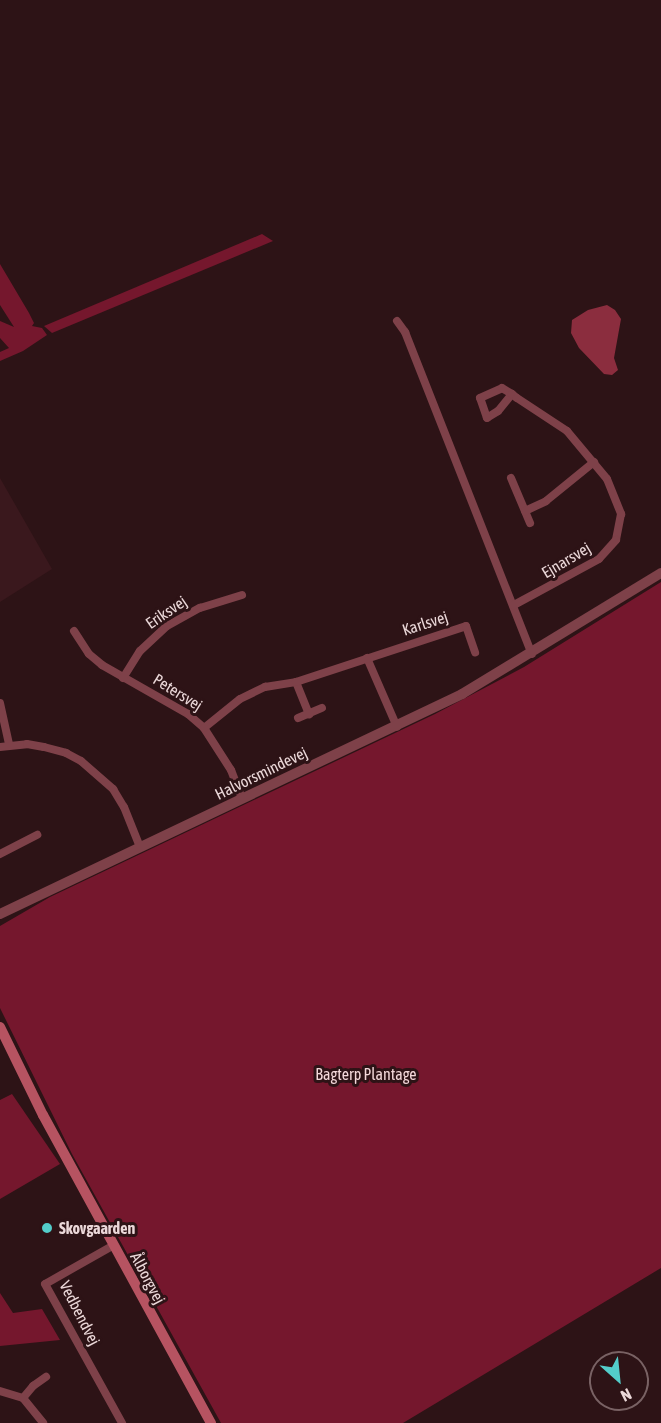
<!DOCTYPE html>
<html>
<head>
<meta charset="utf-8">
<style>
  body { margin:0 }
  #map { position:relative; width:661px; height:1423px; overflow:hidden; background:#2d1316; font-family:"Asap Condensed",sans-serif }
  div>[style] { position:absolute }
  [style*='--x'] { left:calc(var(--x)*1px); top:calc(var(--y)*1px); width:calc(var(--w)*1px); rotate:calc(var(--a)*1deg) }
  .built>* { inset:0; background:#3a181d }
  .forest>* { inset:0; background:#75172d }
  .water>* { inset:0; background:#8b2d3e }
  .minor>* { height:8px; margin:-4px; padding:0 4px; transform-origin:4px; border-radius:4px; background:#7e4149 }
  .tertiary>* { height:10px; margin:-5px; padding:0 5px; transform-origin:5px; border-radius:5px; background:#7e4149 }
  .secondary>* { height:10px; margin:-5px; padding:0 5px; transform-origin:5px; border-radius:5px; background:#b65361 }
  .dots>* { width:16px; height:16px; translate:-50% -50%; box-sizing:border-box; border:3px solid #2d1316; border-radius:50% }
  span { translate:-50% -50%; white-space:nowrap; text-align:center; line-height:1.15; -webkit-text-stroke:6px #2d1316; paint-order:stroke }
  .street-label { font-size:16px; color:#ebd8d9 }
  .park-label { font-size:16px; color:#f4d8da }
  .poi-label { font-size:16px; color:#ebd8d9; font-weight:700 }
  .left { translate:0 -50%; text-align:left }
  .north { position:absolute; left:589px; top:1351px; width:60px; height:60px; box-sizing:border-box; background:#2d1316; border:2px solid #796264; border-radius:50%; rotate:153deg; font-size:16px; font-weight:700; line-height:24px; text-align:center; color:#ebd8d9 }
  .north::after { content:''; display:block; margin:auto; width:21px; height:27px; background:#53cdca; clip-path:polygon(50% 0,100% 100%,50% 72%,0 100%) }
</style>
</head>
<body>
<div id="map">
  <div class="built">
    <div style="clip-path:polygon(0 478px,52px 569px,0 602px)"></div>
  </div>
  <div class="forest">
    <div style="clip-path:polygon(262px 234px,273px 241px,52px 333px,44px 326px)"></div>
    <div style="clip-path:polygon(0 264px,29px 313px,34px 323px,32px 326px,42px 328px,47px 335px,23px 351px,0 361px,0 352px,9px 348px,0 338px,0 321px,14px 327px,0 305px)"></div>
    <div style="clip-path:polygon(661px 582px,661px 1268px,403px 1423px,221px 1423px,72px 1154px,0 1008px,0 926px,50px 897px,435px 714px,524px 667px)"></div>
    <div style="clip-path:polygon(12px 1094px,60px 1164px,0 1199px,0 1100px)"></div>
    <div style="clip-path:polygon(0 1293px,13px 1313px,42px 1309px,60px 1340px,0 1346px)"></div>
  </div>
  <div class="water">
    <div style="clip-path:polygon(607px 305px,615px 310px,621px 319px,614px 358px,618px 370px,612px 375px,604px 374px,579px 348px,571px 333px,572px 320px,588px 310px)"></div>
  </div>
  <div class="minor">
    <div style="--x:397;--y:321;--w:14;--a:54"></div>
    <div style="--x:405;--y:332;--w:346;--a:68.5"></div>
    <div style="--x:512;--y:394;--w:22;--a:129"></div>
    <div style="--x:498;--y:411;--w:13;--a:148"></div>
    <div style="--x:487;--y:418;--w:21;--a:-109"></div>
    <div style="--x:480;--y:398;--w:24;--a:-24"></div>
    <div style="--x:502;--y:388;--w:12;--a:31"></div>
    <div style="--x:512;--y:394;--w:6;--a:39"></div>
    <div style="--x:517;--y:398;--w:60;--a:33.4"></div>
    <div style="--x:567;--y:431;--w:62;--a:50.2"></div>
    <div style="--x:607;--y:479;--w:38;--a:68"></div>
    <div style="--x:621;--y:514;--w:26;--a:101"></div>
    <div style="--x:616;--y:540;--w:25;--a:132"></div>
    <div style="--x:599;--y:559;--w:97;--a:151.6"></div>
    <div style="--x:511;--y:478;--w:49;--a:67.1"></div>
    <div style="--x:525;--y:511;--w:23;--a:-25"></div>
    <div style="--x:546;--y:501;--w:62;--a:-39.1"></div>
    <div style="--x:74;--y:631;--w:27;--a:57"></div>
    <div style="--x:89;--y:654;--w:17;--a:40"></div>
    <div style="--x:102;--y:665;--w:99;--a:29.7"></div>
    <div style="--x:188;--y:714;--w:21;--a:41"></div>
    <div style="--x:204;--y:728;--w:50;--a:57.3"></div>
    <div style="--x:231;--y:770;--w:31;--a:69"></div>
    <div style="--x:367;--y:658;--w:75;--a:66.5"></div>
    <div style="--x:123;--y:678;--w:32;--a:-58"></div>
    <div style="--x:140;--y:651;--w:37;--a:-43"></div>
    <div style="--x:167;--y:626;--w:38;--a:-29"></div>
    <div style="--x:200;--y:608;--w:44;--a:-17.2"></div>
    <div style="--x:296;--y:682;--w:35;--a:68"></div>
    <div style="--x:0;--y:703;--w:42;--a:77.6"></div>
    <div style="--x:298;--y:718;--w:26;--a:-23"></div>
    <div style="--x:204;--y:728;--w:46;--a:-38.9"></div>
    <div style="--x:240;--y:699;--w:28;--a:-26"></div>
    <div style="--x:265;--y:687;--w:31;--a:-9"></div>
    <div style="--x:296;--y:682;--w:179;--a:-18.2"></div>
    <div style="--x:466;--y:626;--w:28;--a:71"></div>
    <div style="--x:0;--y:747;--w:27;--a:-6"></div>
    <div style="--x:27;--y:744;--w:17;--a:10"></div>
    <div style="--x:44;--y:747;--w:23;--a:15"></div>
    <div style="--x:66;--y:753;--w:17;--a:28"></div>
    <div style="--x:81;--y:761;--w:43;--a:41.2"></div>
    <div style="--x:113;--y:789;--w:21;--a:59"></div>
    <div style="--x:124;--y:807;--w:43;--a:68.2"></div>
    <div style="--x:0;--y:854;--w:42;--a:-27.2"></div>
    <div style="--x:114;--y:1245;--w:79;--a:150.5"></div>
    <div style="--x:45;--y:1284;--w:159;--a:61"></div>
    <div style="--x:0;--y:1391;--w:24;--a:17"></div>
    <div style="--x:23;--y:1398;--w:32;--a:51"></div>
    <div style="--x:23;--y:1398;--w:16;--a:-50"></div>
    <div style="--x:33;--y:1386;--w:16;--a:-35"></div>
  </div>
  <div class="tertiary">
    <div style="--x:0;--y:914;--w:512;--a:-25.46"></div>
    <div style="--x:462;--y:694;--w:233;--a:-31.3"></div>
  </div>
  <div class="secondary">
    <div style="--x:0;--y:1027;--w:98;--a:64"></div>
    <div style="--x:43;--y:1115;--w:351;--a:61.4"></div>
  </div>
  <div class="dots">
    <div style="left:47px;top:1228px;background:#53cdca"></div>
  </div>
  <div class="street-label">
    <span style="left:566px;top:560px;rotate:-31deg">Ejnarsvej</span>
    <span style="left:166px;top:612px;rotate:-34deg">Eriksvej</span>
    <span style="left:425px;top:623px;rotate:-18deg">Karlsvej</span>
    <span style="left:178px;top:692px;rotate:32deg">Petersvej</span>
    <span style="left:261px;top:773px;rotate:-26deg">Halvorsmindevej</span>
    <span style="left:148px;top:1278px;rotate:62deg">Ålborgvej</span>
    <span style="left:80px;top:1313px;rotate:63deg">Vedbendvej</span>
  </div>
  <div class="park-label">
    <span style="left:366px;top:1074px">Bagterp Plantage</span>
  </div>
  <div class="poi-label">
    <span class="left" style="left:59px;top:1228px">Skovgaarden</span>
  </div>
  <div class="north">N</div>
</div>
</body>
</html>
